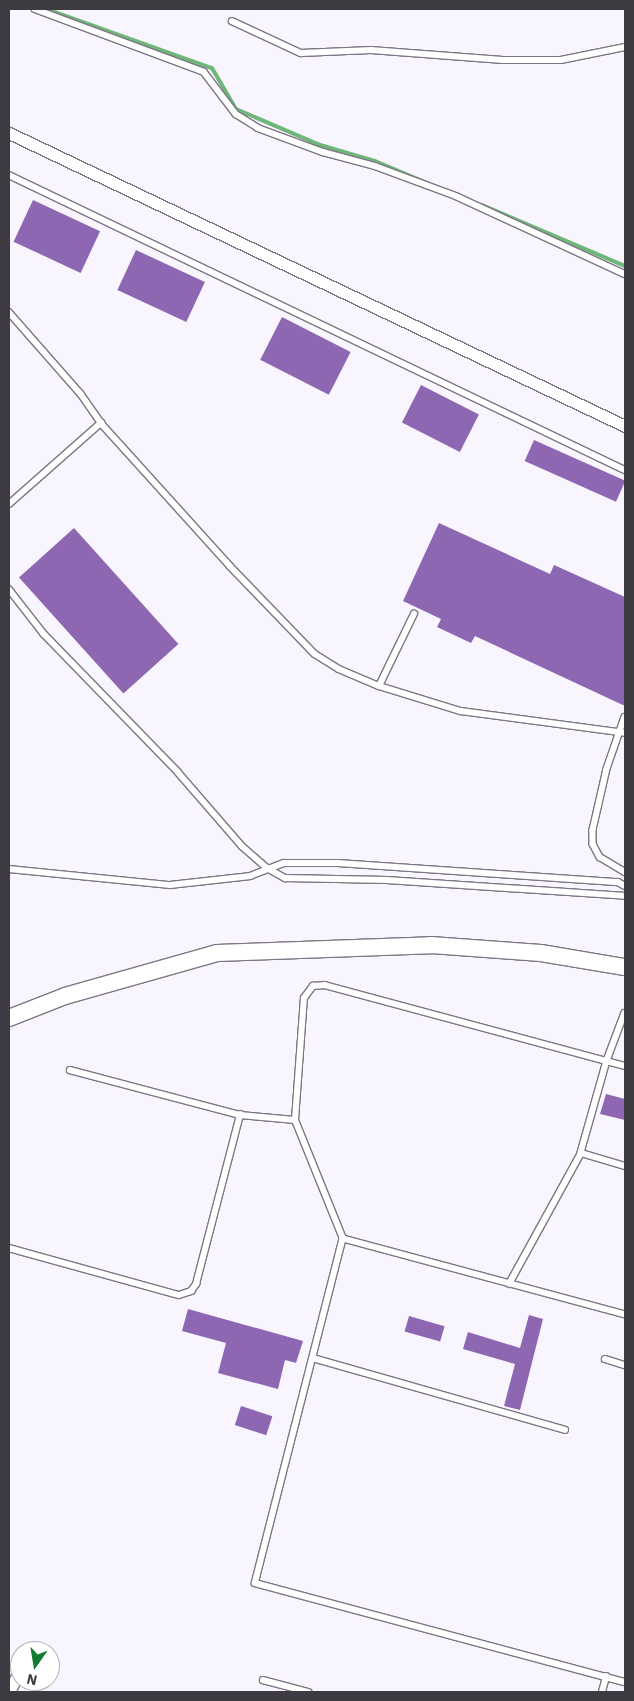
<!DOCTYPE html>
<html>
<head>
<meta charset="utf-8">
<style>
  body { margin:0 }
  #map { position:relative; width:634px; height:1701px; overflow:hidden; background:#f9f5fe; font-family:"IBM Plex Sans",sans-serif }
  div>[style] { position:absolute }
  [style*='--x'] { left:calc(var(--x)*1px); top:calc(var(--y)*1px); width:calc(var(--w)*1px); rotate:calc(var(--a)*1deg) }
  .stream>* { height:4px; margin:-2px; padding:0 2px; transform-origin:2px; border-radius:2px; background:#6eb779 }
  .building>* { inset:0; background:#8d67b1; transform-origin:0 0 }
  .roads { filter:drop-shadow(1px 0 #7d7684) drop-shadow(-1px 0 #7d7684) drop-shadow(0 1px #7d7684) drop-shadow(0 -1px #7d7684) }
  .service>* { height:5.5px; margin:-2.75px; padding:0 2.75px; transform-origin:2.75px; border-radius:2.75px; background:#fff }
  .minor>* { height:11px; margin:-5.5px; padding:0 5.5px; transform-origin:5.5px; border-radius:5.5px; background:#fff }
  .secondary>* { height:16px; margin:-8px; padding:0 8px; transform-origin:8px; border-radius:8px; background:#fff }
  span { translate:-50% -50%; white-space:nowrap; text-align:center; line-height:1.15; -webkit-text-stroke:5px #fff; paint-order:stroke }
  .frame { position:absolute; inset:0; border:10px solid #3d3b41; pointer-events:none }
  .north { position:absolute; left:10px; top:1641px; width:50px; height:50px; box-sizing:border-box; background:#fff; border:1px solid #b1b1b3; border-radius:50%; rotate:193deg; font-size:14px; font-weight:700; line-height:20px; text-align:center; color:#3d3b41 }
  .north::after { content:''; display:block; margin:auto; width:18px; height:22px; background:#107c31; clip-path:polygon(50% 0,100% 100%,50% 72%,0 100%) }
</style>
</head>
<body>
<div id="map">
  <div class="stream">
    <div style="--x:46;--y:9;--w:176;--a:19.6"></div>
    <div style="--x:212;--y:68;--w:48;--a:59.7"></div>
    <div style="--x:236;--y:109;--w:91;--a:23.2"></div>
    <div style="--x:320;--y:145;--w:57;--a:16.2"></div>
    <div style="--x:375;--y:161;--w:56;--a:22.9"></div>
    <div style="--x:482;--y:205;--w:155;--a:23.1"></div>
  </div>
  <div class="building">
    <div style="left:33px;top:200px;width:74px;height:46px;rotate:25deg"></div>
    <div style="left:136px;top:250px;width:76px;height:44px;rotate:25deg"></div>
    <div style="left:282px;top:317px;width:77px;height:48px;rotate:27deg"></div>
    <div style="left:421px;top:385px;width:65px;height:42px;rotate:27deg"></div>
    <div style="left:534px;top:440px;width:100px;height:23px;rotate:24deg"></div>
    <div style="clip-path:polygon(439px 523px,550px 574px,554px 565px,625px 597px,625px 706px,475px 636px,471px 643px,437px 627px,441px 619px,403px 601px)"></div>
    <div style="left:74px;top:528px;width:156px;height:74px;rotate:48deg"></div>
    <div style="clip-path:polygon(606px 1094px,625px 1099px,625px 1120px,600px 1114px)"></div>
    <div style="clip-path:polygon(188px 1309px,303px 1341px,296px 1363px,285px 1360px,278px 1389px,218px 1373px,226px 1343px,182px 1331px)"></div>
    <div style="clip-path:polygon(529px 1315px,543px 1319px,520px 1410px,504px 1406px,515px 1364px,463px 1349px,468px 1332px,520px 1348px)"></div>
    <div style="left:409px;top:1316px;width:37px;height:16px;rotate:16deg"></div>
    <div style="left:241px;top:1406px;width:33px;height:20px;rotate:18deg"></div>
  </div>
  <div class="roads">
    <div class="service">
      <div style="--x:35;--y:9;--w:180;--a:20.4"></div>
      <div style="--x:204;--y:72;--w:53;--a:52.7"></div>
      <div style="--x:236;--y:114;--w:26;--a:32"></div>
      <div style="--x:258;--y:128;--w:69;--a:20.3"></div>
      <div style="--x:323;--y:152;--w:54;--a:15.1"></div>
      <div style="--x:375;--y:166;--w:86;--a:20.3"></div>
      <div style="--x:456;--y:196;--w:186;--a:24.8"></div>
      <div style="--x:232;--y:21;--w:76;--a:24.9"></div>
      <div style="--x:301;--y:53;--w:70;--a:-2.5"></div>
      <div style="--x:371;--y:50;--w:132;--a:4.3"></div>
      <div style="--x:503;--y:60;--w:58;--a:0"></div>
      <div style="--x:561;--y:60;--w:65;--a:-11.5"></div>
      <div style="--x:9;--y:175;--w:683;--a:25.59"></div>
      <div style="--x:9;--y:312;--w:109;--a:48.7"></div>
      <div style="--x:81;--y:394;--w:35;--a:55"></div>
      <div style="--x:9;--y:504;--w:123;--a:-41.4"></div>
      <div style="--x:101;--y:423;--w:193;--a:47.9"></div>
      <div style="--x:230;--y:566;--w:122;--a:46"></div>
      <div style="--x:315;--y:654;--w:28;--a:32"></div>
      <div style="--x:339;--y:669;--w:43;--a:23"></div>
      <div style="--x:379;--y:686;--w:86;--a:17"></div>
      <div style="--x:461;--y:711;--w:165;--a:7.6"></div>
      <div style="--x:9;--y:589;--w:57;--a:52.1"></div>
      <div style="--x:44;--y:634;--w:192;--a:45.8"></div>
      <div style="--x:178;--y:772;--w:98;--a:49.1"></div>
      <div style="--x:242;--y:846;--w:33;--a:41"></div>
      <div style="--x:267;--y:868;--w:21;--a:29"></div>
      <div style="--x:285;--y:878;--w:102;--a:1.1"></div>
      <div style="--x:387;--y:880;--w:239;--a:3.8"></div>
      <div style="--x:379;--y:686;--w:80;--a:-64.1"></div>
      <div style="--x:625;--y:717;--w:55;--a:109.1"></div>
      <div style="--x:607;--y:769;--w:63;--a:102.9"></div>
      <div style="--x:593;--y:830;--w:14;--a:90"></div>
      <div style="--x:593;--y:844;--w:15;--a:62"></div>
      <div style="--x:600;--y:857;--w:29;--a:31"></div>
      <div style="--x:9;--y:869;--w:162;--a:5.7"></div>
      <div style="--x:170;--y:885;--w:81;--a:-6.4"></div>
      <div style="--x:250;--y:876;--w:36;--a:-21"></div>
      <div style="--x:284;--y:863;--w:54;--a:0"></div>
      <div style="--x:338;--y:863;--w:281;--a:3.9"></div>
      <div style="--x:618;--y:882;--w:8;--a:30"></div>
      <div style="--x:625;--y:1013;--w:51;--a:110.6"></div>
      <div style="--x:607;--y:1061;--w:96;--a:105.8"></div>
      <div style="--x:581;--y:1153;--w:46;--a:16.5"></div>
      <div style="--x:70;--y:1070;--w:176;--a:14.8"></div>
      <div style="--x:240;--y:1115;--w:55;--a:5.2"></div>
      <div style="--x:343;--y:1239;--w:128;--a:-112"></div>
      <div style="--x:295;--y:1120;--w:122;--a:-85.8"></div>
      <div style="--x:304;--y:998;--w:15;--a:-53"></div>
      <div style="--x:313;--y:986;--w:12;--a:-5"></div>
      <div style="--x:325;--y:985;--w:311;--a:15.1"></div>
      <div style="--x:9;--y:1248;--w:176;--a:15.5"></div>
      <div style="--x:179;--y:1295;--w:13;--a:-18"></div>
      <div style="--x:191;--y:1291;--w:9;--a:-54"></div>
      <div style="--x:196;--y:1284;--w:175;--a:-75.4"></div>
      <div style="--x:509;--y:1284;--w:149;--a:-61.2"></div>
      <div style="--x:625;--y:1315;--w:292;--a:-164.9"></div>
      <div style="--x:343;--y:1239;--w:355;--a:104.3"></div>
      <div style="--x:255;--y:1583;--w:383;--a:15"></div>
      <div style="--x:313;--y:1358;--w:262;--a:15.9"></div>
      <div style="--x:605;--y:1359;--w:21;--a:17"></div>
      <div style="--x:263;--y:1680;--w:47;--a:14.9"></div>
      <div style="--x:602;--y:1692;--w:16;--a:-75"></div>
    </div>
    <div class="minor">
      <div style="--x:9;--y:133;--w:682;--a:25.44"></div>
      <div style="--x:28;--y:1651;--w:1;--a:-45"></div>
      <div style="--x:9;--y:1692;--w:25;--a:-64"></div>
    </div>
    <div class="secondary">
      <div style="--x:9;--y:1018;--w:60;--a:-21.4"></div>
      <div style="--x:65;--y:996;--w:158;--a:-15.8"></div>
      <div style="--x:217;--y:953;--w:214;--a:-2.1"></div>
      <div style="--x:431;--y:945;--w:110;--a:4.2"></div>
      <div style="--x:541;--y:953;--w:85;--a:9.5"></div>
    </div>
  </div>
  <div class="frame"></div>
  <div class="north">N</div>
</div>
</body>
</html>
